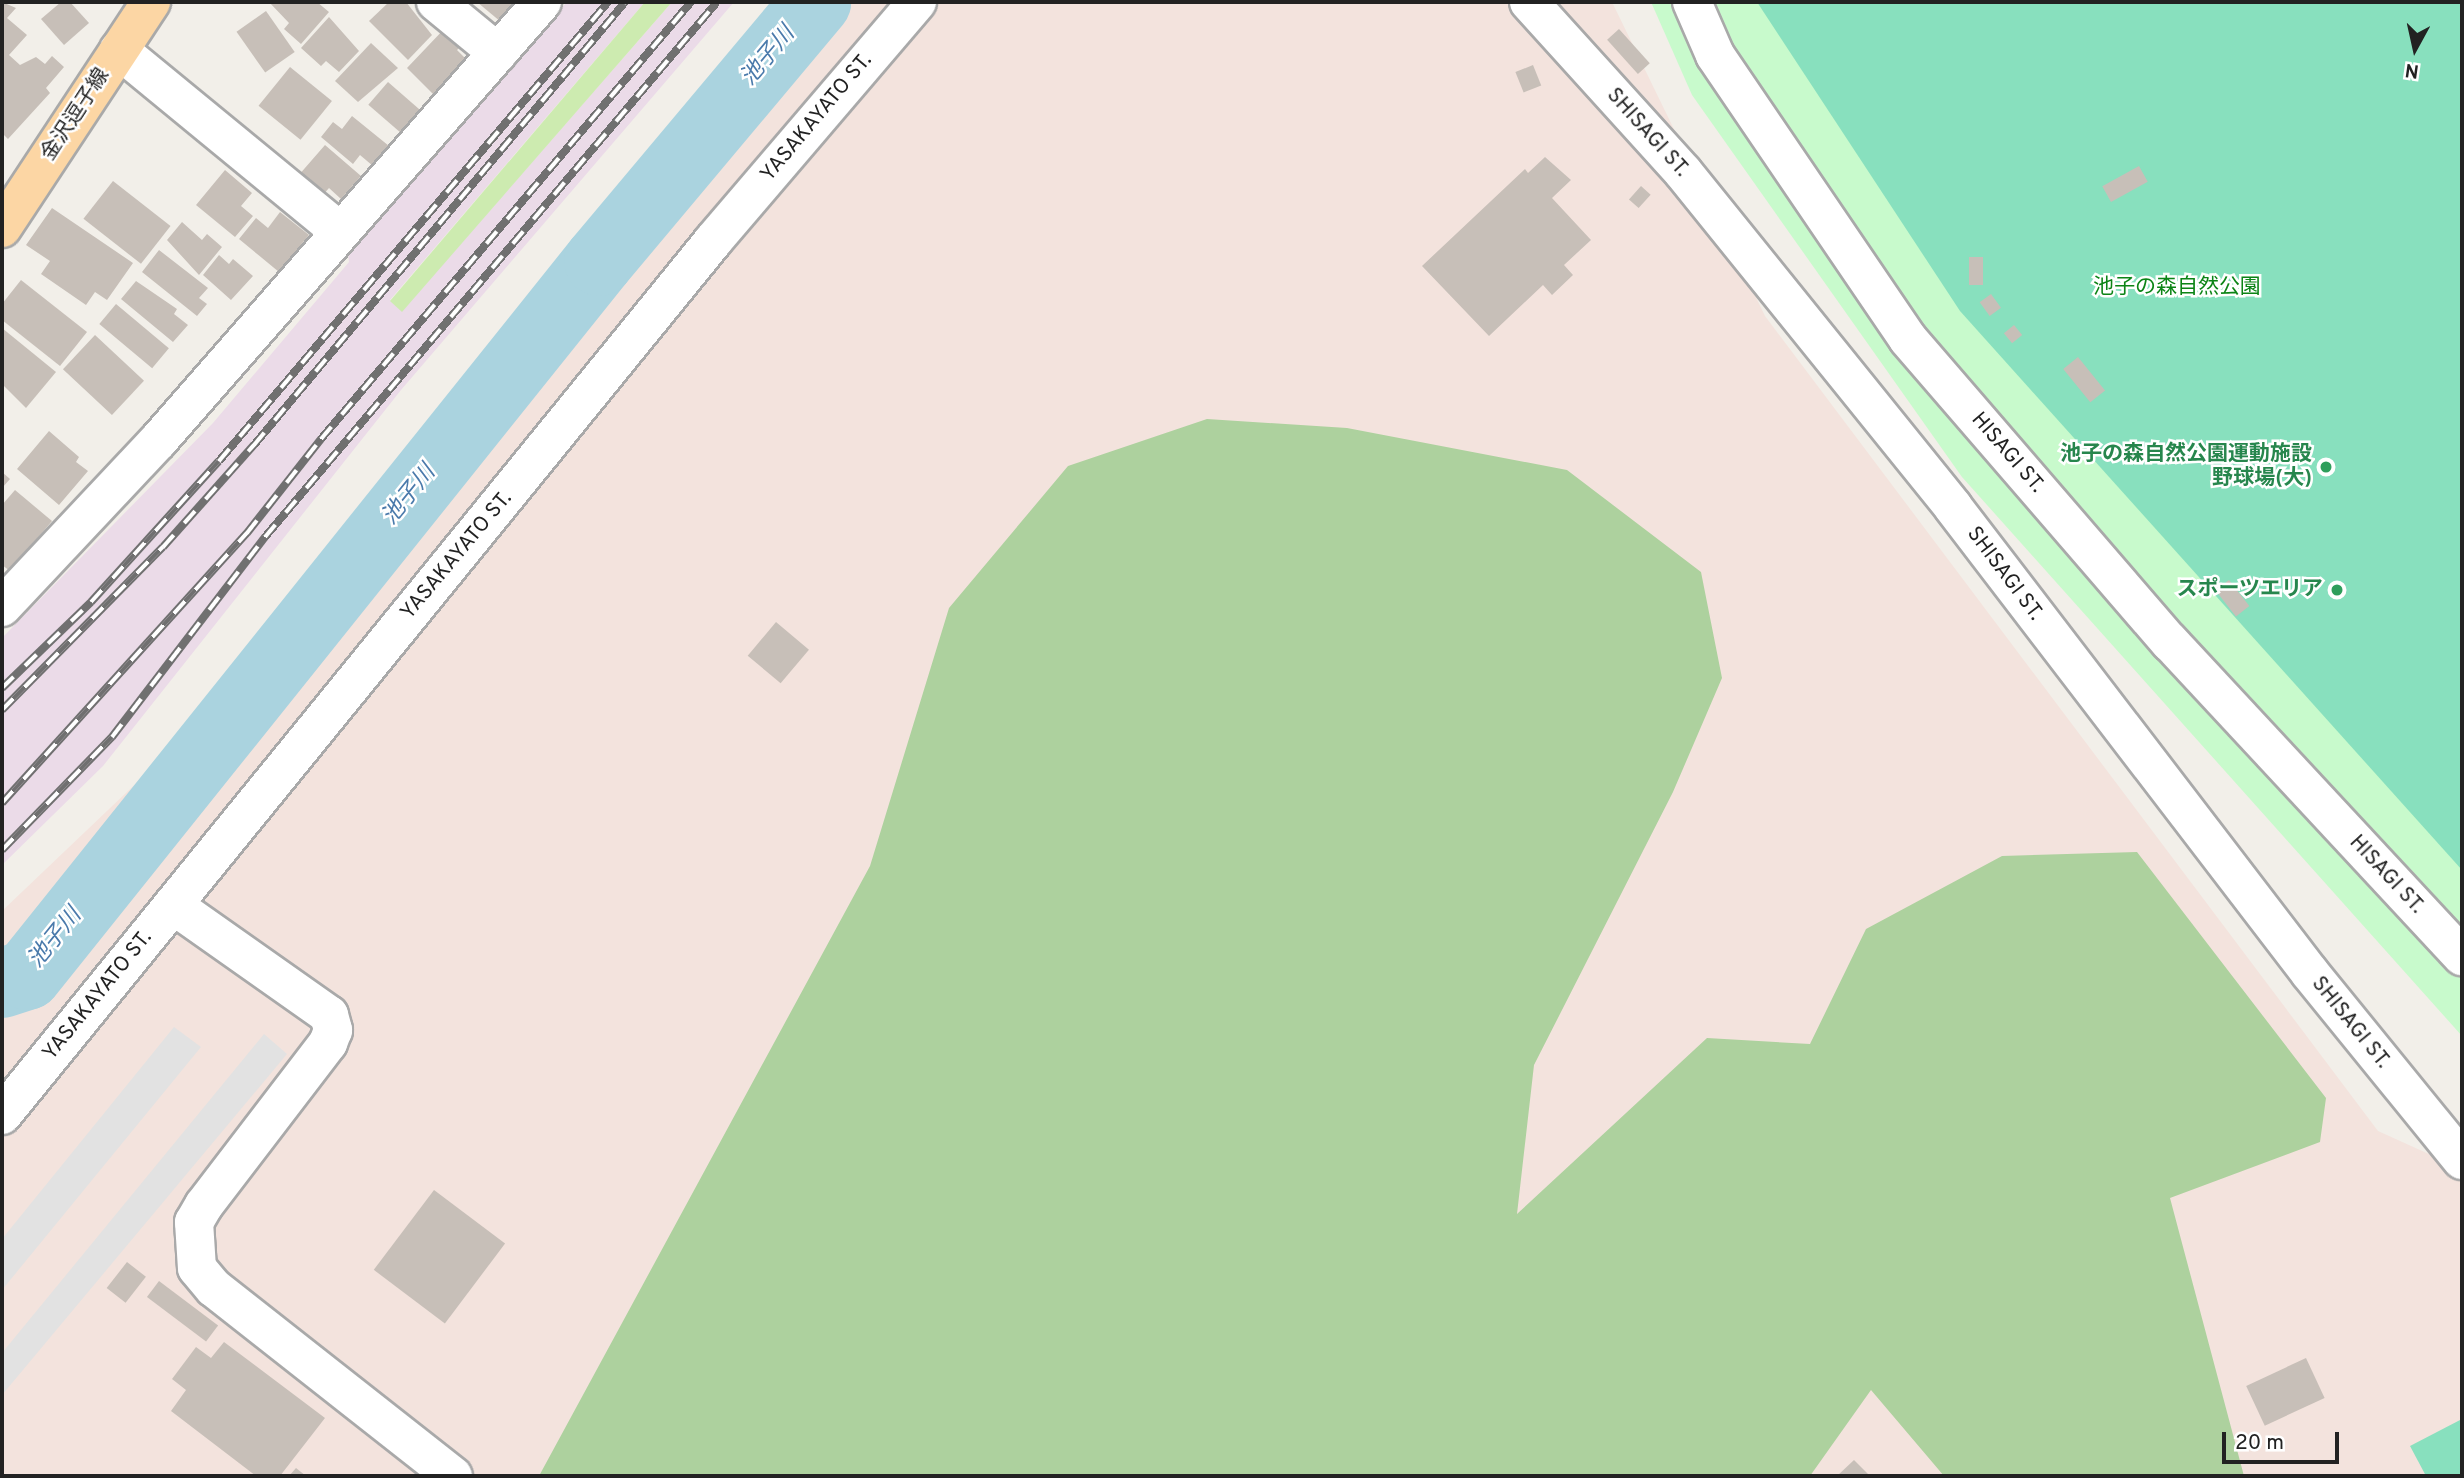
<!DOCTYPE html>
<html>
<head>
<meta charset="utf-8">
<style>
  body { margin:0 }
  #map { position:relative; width:2464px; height:1478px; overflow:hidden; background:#f2efe9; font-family:Overpass,"Noto Sans JP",sans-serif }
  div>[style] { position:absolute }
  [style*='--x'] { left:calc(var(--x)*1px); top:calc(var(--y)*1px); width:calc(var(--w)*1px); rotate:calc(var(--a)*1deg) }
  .industrial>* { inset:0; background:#ebdbe8 }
  .military>* { inset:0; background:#f3e3dd }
  .grass>* { inset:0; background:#cdebb0 }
  .forest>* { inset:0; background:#add19e }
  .park>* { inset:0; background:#c8facc }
  .pitch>* { inset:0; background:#88e0be }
  .parking>* { inset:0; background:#e2e2e2 }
  .river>* { height:70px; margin:-35px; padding:0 35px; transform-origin:35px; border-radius:35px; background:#aad3df }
  .building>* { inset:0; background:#c7bfb8; transform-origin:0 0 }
  .roads { filter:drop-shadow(2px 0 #a9a9a9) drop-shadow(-2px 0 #a9a9a9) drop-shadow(0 2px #a9a9a9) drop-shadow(0 -2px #a9a9a9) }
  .minor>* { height:38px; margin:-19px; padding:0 19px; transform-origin:19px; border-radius:19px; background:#fff }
  .major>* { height:38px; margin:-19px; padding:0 19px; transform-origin:19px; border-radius:19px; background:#fcd6a4 }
  .rail>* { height:8px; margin-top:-4px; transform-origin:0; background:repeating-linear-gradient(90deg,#fff 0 16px,#707070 0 32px); box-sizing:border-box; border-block:2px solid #707070 }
  .dots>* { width:19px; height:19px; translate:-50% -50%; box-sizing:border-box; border:4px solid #fff; border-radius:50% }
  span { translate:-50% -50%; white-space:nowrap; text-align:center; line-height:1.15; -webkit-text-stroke:5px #fff; paint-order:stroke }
  .street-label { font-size:21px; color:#222 }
  .park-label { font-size:21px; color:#0c8416 }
  .leisure-label { font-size:21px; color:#27864d; font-weight:700 }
  .right { translate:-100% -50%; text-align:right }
  .water-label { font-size:23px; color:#4a7aab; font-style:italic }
  .frame { position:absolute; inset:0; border:4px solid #222; pointer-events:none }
  .north { position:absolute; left:2380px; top:14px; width:70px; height:70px; -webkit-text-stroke:5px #fff; paint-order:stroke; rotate:188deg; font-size:19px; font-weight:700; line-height:28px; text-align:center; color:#222 }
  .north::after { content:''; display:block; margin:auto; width:24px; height:32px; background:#222; clip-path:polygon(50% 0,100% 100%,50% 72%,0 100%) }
  .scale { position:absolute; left:2222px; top:1432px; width:117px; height:32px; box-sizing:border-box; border:4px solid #222; border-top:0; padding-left:9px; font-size:21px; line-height:24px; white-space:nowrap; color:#222; -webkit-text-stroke:5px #fff; paint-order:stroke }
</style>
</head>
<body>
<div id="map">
  <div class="industrial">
    <div style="clip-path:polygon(567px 2px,645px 2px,390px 300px,402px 311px,672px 2px,734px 2px,401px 390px,103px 766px,2px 865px,2px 638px,213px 423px,349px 262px,348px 253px)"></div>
  </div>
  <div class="military">
    <div style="clip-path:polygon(845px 2px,1612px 2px,1765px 316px,2378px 1131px,2462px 1169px,2462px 1476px,2px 1476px,2px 911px,171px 750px)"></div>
  </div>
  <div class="grass">
    <div style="clip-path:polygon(645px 2px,672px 2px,402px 312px,390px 301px)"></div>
  </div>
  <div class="forest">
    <div style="clip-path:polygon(1207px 419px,1347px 428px,1567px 470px,1701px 572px,1722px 678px,1673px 792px,1534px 1065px,1517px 1214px,1707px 1038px,1810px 1044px,1866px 929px,2002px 856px,2137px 852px,2326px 1098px,2320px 1142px,2170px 1198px,2244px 1476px,1944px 1476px,1871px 1390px,1810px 1476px,539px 1476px,870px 866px,949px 608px,1068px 466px)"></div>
  </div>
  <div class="park">
    <div style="clip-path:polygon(1651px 2px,2462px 2px,2462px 1036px,1962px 477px,1692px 95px)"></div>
  </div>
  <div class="pitch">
    <div style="clip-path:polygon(1757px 2px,2462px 2px,2462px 870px,1960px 311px)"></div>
    <div style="clip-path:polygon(2462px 1419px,2462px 1476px,2426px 1476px,2410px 1446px)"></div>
  </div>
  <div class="parking">
    <div style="clip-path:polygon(174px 1027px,201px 1047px,2px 1290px,2px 1239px)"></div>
    <div style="clip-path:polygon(264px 1034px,287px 1054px,2px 1395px,2px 1353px)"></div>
  </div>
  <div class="river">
    <div style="--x:2;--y:983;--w:26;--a:-18"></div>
    <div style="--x:27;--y:975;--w:915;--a:-51.3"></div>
    <div style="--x:599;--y:261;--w:338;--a:-50"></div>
  </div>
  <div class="building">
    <div style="clip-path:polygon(2px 2px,16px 8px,7px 18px,27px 35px,9px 55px,20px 65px,36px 57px,45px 64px,52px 56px,64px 67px,46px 88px,50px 93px,8px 139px,2px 133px)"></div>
    <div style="clip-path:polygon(61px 2px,70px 2px,89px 23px,64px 45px,41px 19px)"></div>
    <div style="clip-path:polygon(269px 2px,317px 2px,329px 12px,301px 44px,284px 29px,289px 23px)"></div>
    <div style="clip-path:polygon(389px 2px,406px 2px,432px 35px,408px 60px,369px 21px)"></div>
    <div style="clip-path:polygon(477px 2px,518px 2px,501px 22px)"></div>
    <div style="left:266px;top:11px;width:50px;height:36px;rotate:55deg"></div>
    <div style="clip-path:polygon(329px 17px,359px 51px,339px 72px,326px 61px,321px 66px,301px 48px)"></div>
    <div style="clip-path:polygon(446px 27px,463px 44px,457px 50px,468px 61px,434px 95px,407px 68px)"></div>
    <div style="left:1619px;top:29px;width:46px;height:16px;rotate:48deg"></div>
    <div style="clip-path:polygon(371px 43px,398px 68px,358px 102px,335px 81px)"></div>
    <div style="left:1533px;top:65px;width:22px;height:19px;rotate:68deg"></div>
    <div style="left:290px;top:67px;width:54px;height:50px;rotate:39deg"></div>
    <div style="left:388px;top:82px;width:46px;height:30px;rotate:41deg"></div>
    <div style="clip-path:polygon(352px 116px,389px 146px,373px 166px,360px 155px,353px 164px,321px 137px,333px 122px,342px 129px)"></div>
    <div style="clip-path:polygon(325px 145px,361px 176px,341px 199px,329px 188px,322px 196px,298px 176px)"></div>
    <div style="clip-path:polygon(1545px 157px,1571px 180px,1552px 198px,1591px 240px,1564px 265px,1573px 275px,1552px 295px,1543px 285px,1489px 336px,1422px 266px,1525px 169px,1528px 173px)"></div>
    <div style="left:2139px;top:166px;width:18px;height:42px;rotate:61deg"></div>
    <div style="clip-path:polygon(225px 170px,252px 193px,241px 206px,253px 216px,235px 237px,196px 205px)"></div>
    <div style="left:113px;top:181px;width:73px;height:48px;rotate:38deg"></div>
    <div style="left:1641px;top:186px;width:13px;height:18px;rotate:42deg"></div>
    <div style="clip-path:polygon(52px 208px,133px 263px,107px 300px,95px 292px,86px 305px,41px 274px,50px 261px,26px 245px)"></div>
    <div style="clip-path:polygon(280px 212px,309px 235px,279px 272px,239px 239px,256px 218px,268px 228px)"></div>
    <div style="clip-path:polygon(182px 222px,202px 240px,207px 234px,222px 247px,199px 275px,167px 240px)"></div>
    <div style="clip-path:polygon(159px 250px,208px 288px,199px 298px,207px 304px,197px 316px,142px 272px)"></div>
    <div style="clip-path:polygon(219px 255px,229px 264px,233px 259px,253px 276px,231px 300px,203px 275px)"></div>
    <div style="left:1969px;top:257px;width:14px;height:28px"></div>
    <div style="clip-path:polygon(21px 280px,87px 332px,60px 366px,2px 320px,2px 304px)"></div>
    <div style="clip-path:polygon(136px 281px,177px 309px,174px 314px,188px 325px,173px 342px,121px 299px)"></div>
    <div style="left:1991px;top:294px;width:17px;height:14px;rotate:54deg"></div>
    <div style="left:116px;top:304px;width:69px;height:26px;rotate:40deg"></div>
    <div style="left:2014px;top:325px;width:13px;height:13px;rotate:51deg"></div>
    <div style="clip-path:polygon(2px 328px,56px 372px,26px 408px,2px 384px)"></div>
    <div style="left:95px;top:335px;width:67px;height:47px;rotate:43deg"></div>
    <div style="left:2078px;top:357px;width:43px;height:19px;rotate:51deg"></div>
    <div style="clip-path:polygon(49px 431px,79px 457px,76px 462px,88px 471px,59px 505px,17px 469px)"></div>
    <div style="clip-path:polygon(2px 472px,10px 479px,2px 488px)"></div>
    <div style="clip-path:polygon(15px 490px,52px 521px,10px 571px,2px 565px,2px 505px)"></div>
    <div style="left:2229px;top:580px;width:33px;height:17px;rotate:52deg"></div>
    <div style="left:776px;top:622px;width:43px;height:44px;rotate:40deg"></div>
    <div style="left:434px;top:1190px;width:89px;height:100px;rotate:37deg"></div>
    <div style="left:127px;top:1262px;width:24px;height:33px;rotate:38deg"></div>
    <div style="left:159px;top:1281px;width:74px;height:20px;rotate:37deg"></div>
    <div style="clip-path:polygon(224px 1342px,325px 1418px,280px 1476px,256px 1476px,171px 1411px,186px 1390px,172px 1379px,196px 1347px,211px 1358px)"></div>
    <div style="left:2306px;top:1358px;width:44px;height:66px;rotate:65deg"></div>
    <div style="clip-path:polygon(1854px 1460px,1870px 1476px,1837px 1476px)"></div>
    <div style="clip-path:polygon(296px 1468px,306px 1476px,289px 1476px)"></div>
  </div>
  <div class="roads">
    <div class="minor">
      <div style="--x:436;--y:2;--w:80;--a:39.4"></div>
      <div style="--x:1529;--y:2;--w:229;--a:47.8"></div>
      <div style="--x:1683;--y:172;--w:430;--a:51.1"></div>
      <div style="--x:1953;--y:507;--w:587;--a:52.54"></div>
      <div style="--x:2310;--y:973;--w:241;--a:50.9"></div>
      <div style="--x:1692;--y:2;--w:58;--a:66.5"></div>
      <div style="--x:1715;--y:55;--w:343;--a:55.8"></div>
      <div style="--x:1908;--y:339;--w:401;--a:49.2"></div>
      <div style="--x:2170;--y:642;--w:429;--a:47.1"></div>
      <div style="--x:119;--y:50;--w:285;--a:39.4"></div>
      <div style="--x:2;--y:607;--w:228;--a:-46.8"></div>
      <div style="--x:158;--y:441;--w:583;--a:-48.82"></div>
      <div style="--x:173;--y:905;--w:191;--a:35.2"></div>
      <div style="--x:329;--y:1015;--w:16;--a:75"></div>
      <div style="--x:333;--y:1030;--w:14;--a:111"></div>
      <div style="--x:328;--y:1043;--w:204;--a:127.4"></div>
      <div style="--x:204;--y:1205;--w:20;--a:120"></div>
      <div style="--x:194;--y:1222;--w:46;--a:86.3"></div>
      <div style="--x:197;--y:1268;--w:26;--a:50"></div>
      <div style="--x:214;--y:1288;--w:304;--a:38.2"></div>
      <div style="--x:2;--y:1115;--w:1127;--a:-50.87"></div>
      <div style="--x:713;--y:241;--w:314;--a:-49.5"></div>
    </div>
    <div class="major">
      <div style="--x:2;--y:228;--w:271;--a:-56.6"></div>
    </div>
  </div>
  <div class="rail">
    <div style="--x:2;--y:688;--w:124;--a:-44"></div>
    <div style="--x:91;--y:602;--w:190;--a:-47.8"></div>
    <div style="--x:219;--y:461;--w:602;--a:-49.72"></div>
    <div style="--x:2;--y:710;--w:229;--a:-45.4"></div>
    <div style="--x:163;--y:547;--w:137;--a:-48.3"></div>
    <div style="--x:254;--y:445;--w:578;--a:-50.05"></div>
    <div style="--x:2;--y:803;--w:365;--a:-47.8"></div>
    <div style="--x:247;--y:533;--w:120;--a:-51.8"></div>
    <div style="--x:321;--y:439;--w:573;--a:-49.75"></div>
    <div style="--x:2;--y:850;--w:158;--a:-45.8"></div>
    <div style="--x:112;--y:737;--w:252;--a:-52.6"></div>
    <div style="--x:265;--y:537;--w:700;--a:-49.81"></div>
  </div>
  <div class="dots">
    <div style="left:2326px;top:467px;background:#2e9e5b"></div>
    <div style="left:2337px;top:590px;background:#2e9e5b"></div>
  </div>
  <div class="street-label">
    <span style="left:76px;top:115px;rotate:-57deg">金沢逗子線</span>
    <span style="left:817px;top:118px;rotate:-50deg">YASAKAYATO ST.</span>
    <span style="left:1647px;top:133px;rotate:48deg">SHISAGI ST.</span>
    <span style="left:2007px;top:453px;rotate:49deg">HISAGI ST.</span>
    <span style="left:457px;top:556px;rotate:-50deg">YASAKAYATO ST.</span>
    <span style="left:2004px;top:574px;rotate:53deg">SHISAGI ST.</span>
    <span style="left:2386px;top:875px;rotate:47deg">HISAGI ST.</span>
    <span style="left:98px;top:996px;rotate:-51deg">YASAKAYATO ST.</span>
    <span style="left:2350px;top:1023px;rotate:51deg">SHISAGI ST.</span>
  </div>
  <div class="park-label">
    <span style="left:2177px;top:288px">池子の森自然公園</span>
  </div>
  <div class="leisure-label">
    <span class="right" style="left:2312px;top:467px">池子の森自然公園運動施設<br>野球場(大)</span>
    <span class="right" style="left:2323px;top:590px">スポーツエリア</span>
  </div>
  <div class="water-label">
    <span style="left:769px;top:57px;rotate:-50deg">池子川</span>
    <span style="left:410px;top:496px;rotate:-51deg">池子川</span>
    <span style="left:56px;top:939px;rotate:-51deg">池子川</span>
  </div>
  <div class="frame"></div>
  <div class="north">N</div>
  <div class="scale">20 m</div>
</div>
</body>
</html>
